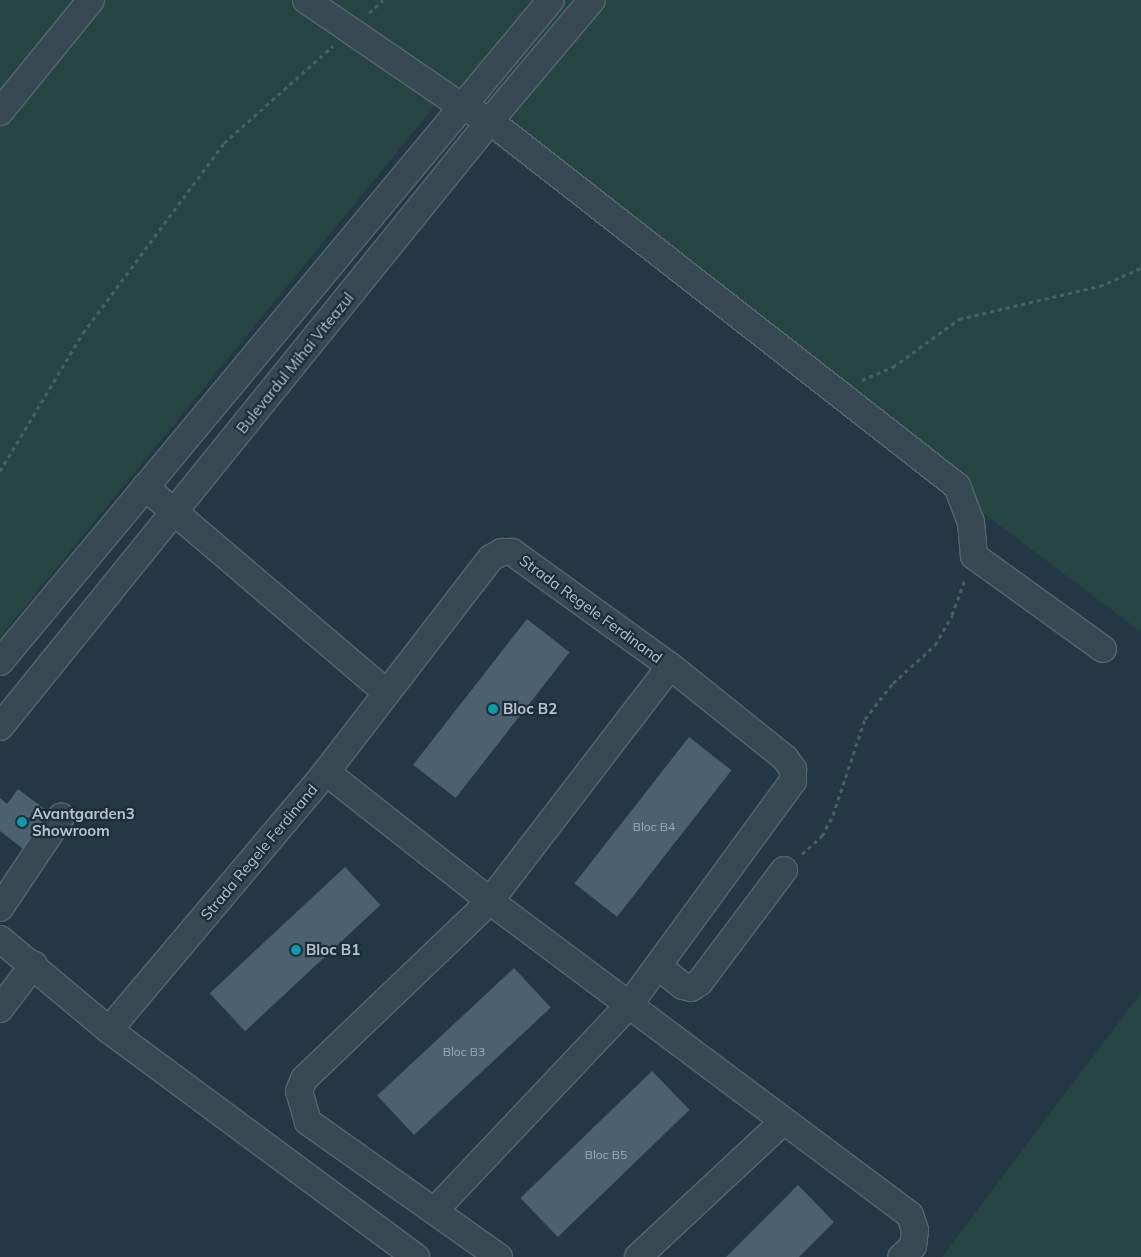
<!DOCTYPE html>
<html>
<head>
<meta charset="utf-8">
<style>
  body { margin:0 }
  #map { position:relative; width:1141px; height:1257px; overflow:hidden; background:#243744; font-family:Mulish,sans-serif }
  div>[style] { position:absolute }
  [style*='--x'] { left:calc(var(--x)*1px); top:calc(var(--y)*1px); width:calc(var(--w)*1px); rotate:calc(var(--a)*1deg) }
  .green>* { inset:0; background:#264542 }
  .building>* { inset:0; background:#4c616f; transform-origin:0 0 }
  .path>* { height:3px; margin-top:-1.5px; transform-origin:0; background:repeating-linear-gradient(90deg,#466260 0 4px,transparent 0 8px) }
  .roads { filter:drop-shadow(1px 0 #566670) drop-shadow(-1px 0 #566670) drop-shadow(0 1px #566670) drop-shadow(0 -1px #566670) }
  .minor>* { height:26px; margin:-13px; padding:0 13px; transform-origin:13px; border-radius:13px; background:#384853 }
  .dots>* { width:14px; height:14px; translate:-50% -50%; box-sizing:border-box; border:2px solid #1d2d39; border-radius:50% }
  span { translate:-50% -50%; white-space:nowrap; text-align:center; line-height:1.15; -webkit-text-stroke:4.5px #1d2d39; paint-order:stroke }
  .number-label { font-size:12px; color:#9baab6 }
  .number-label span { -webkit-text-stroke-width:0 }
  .street-label { font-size:15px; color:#b5c3cd }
  .poi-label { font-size:15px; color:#b5c3cd; font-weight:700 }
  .left { translate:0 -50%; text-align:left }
</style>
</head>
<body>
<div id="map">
  <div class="green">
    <div style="clip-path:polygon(0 0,1141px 0,1141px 632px,438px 102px,0 637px)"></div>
    <div style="clip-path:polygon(1141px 993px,1141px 1257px,942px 1257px)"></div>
  </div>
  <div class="building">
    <div style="left:527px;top:619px;width:54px;height:185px;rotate:38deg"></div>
    <div style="left:689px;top:737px;width:54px;height:186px;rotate:38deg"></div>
    <div style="clip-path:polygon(18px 789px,50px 813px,31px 855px,0 831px,0 798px,7px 804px)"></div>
    <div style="left:345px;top:867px;width:52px;height:185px;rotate:47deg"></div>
    <div style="left:514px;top:968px;width:54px;height:187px;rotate:47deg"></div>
    <div style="left:652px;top:1071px;width:54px;height:183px;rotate:46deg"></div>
    <div style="clip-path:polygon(798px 1185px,834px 1222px,799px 1257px,726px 1257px)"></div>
  </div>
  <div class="path">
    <div style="--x:369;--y:13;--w:19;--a:-43"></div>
    <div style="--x:862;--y:380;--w:34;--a:-23"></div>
    <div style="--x:893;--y:367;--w:82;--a:-36"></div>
    <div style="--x:959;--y:319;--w:145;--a:-13.2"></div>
    <div style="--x:1100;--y:286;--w:45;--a:-23.7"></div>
    <div style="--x:0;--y:471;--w:161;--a:-59"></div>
    <div style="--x:83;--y:333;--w:237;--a:-53.4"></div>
    <div style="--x:224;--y:143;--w:146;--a:-41.7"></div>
    <div style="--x:802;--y:854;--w:27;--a:-42"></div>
    <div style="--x:822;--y:836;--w:24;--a:-62"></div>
    <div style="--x:833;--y:815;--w:101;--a:-71.6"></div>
    <div style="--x:865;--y:719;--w:46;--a:-52.1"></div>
    <div style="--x:893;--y:683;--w:57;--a:-42.1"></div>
    <div style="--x:935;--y:645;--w:34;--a:-60"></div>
    <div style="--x:952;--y:615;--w:37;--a:-70"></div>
  </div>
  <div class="roads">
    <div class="minor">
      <div style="--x:306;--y:0;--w:188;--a:34.4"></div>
      <div style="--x:461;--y:106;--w:33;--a:27"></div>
      <div style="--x:490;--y:121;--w:593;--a:38.01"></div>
      <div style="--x:957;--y:486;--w:39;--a:69"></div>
      <div style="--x:971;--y:522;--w:34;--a:85"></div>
      <div style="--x:974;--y:556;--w:159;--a:35.8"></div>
      <div style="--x:0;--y:112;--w:144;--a:-50.9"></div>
      <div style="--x:145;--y:487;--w:316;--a:40.4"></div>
      <div style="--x:0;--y:662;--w:861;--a:-50.23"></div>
      <div style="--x:0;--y:727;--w:779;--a:-51.04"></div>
      <div style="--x:490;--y:121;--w:158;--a:-49.9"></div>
      <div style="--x:326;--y:772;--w:209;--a:38.2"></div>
      <div style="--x:490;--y:901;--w:524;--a:36.78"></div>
      <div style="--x:910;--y:1215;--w:16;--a:72"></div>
      <div style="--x:915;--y:1230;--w:16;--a:97"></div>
      <div style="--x:913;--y:1246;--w:16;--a:137"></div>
      <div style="--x:0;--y:908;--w:110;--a:-56.2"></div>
      <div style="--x:0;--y:939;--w:142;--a:39.9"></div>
      <div style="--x:109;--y:1030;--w:382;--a:36.5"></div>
      <div style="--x:658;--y:966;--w:32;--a:39"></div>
      <div style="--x:683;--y:986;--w:8;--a:14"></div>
      <div style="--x:691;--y:988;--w:11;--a:-34"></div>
      <div style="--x:700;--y:982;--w:140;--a:-53.1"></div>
      <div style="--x:0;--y:1009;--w:56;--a:-52.9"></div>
      <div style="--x:109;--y:1030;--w:337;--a:-49.9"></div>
      <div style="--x:326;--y:772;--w:270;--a:-52.4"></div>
      <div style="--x:491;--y:558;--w:13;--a:-29"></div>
      <div style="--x:502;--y:552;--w:10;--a:0"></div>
      <div style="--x:512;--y:552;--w:195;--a:35.8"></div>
      <div style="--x:670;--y:666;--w:147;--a:38.7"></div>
      <div style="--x:785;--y:758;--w:14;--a:54"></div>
      <div style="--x:793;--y:769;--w:12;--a:90"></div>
      <div style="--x:793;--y:781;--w:278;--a:126.2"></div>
      <div style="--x:629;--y:1005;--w:282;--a:133.4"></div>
      <div style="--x:499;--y:1257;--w:234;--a:-144.7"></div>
      <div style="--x:308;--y:1122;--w:32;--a:-106"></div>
      <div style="--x:299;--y:1091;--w:13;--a:-67"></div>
      <div style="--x:304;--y:1079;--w:257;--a:-43.7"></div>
      <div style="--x:490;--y:901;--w:296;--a:-52.5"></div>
      <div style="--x:638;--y:1257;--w:198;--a:-43"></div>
    </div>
  </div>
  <div class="dots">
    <div style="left:493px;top:709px;background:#0f9aa8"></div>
    <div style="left:22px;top:822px;background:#0f9aa8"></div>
    <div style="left:296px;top:950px;background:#0f9aa8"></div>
  </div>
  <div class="number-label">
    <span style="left:654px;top:827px">Bloc B4</span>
    <span style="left:464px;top:1052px">Bloc B3</span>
    <span style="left:606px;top:1155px">Bloc B5</span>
  </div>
  <div class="street-label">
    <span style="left:295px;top:363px;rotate:-51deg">Bulevardul Mihai Viteazul</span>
    <span style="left:591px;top:609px;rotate:36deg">Strada Regele Ferdinand</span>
    <span style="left:259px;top:852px;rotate:-50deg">Strada Regele Ferdinand</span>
  </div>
  <div class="poi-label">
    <span class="left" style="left:503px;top:709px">Bloc B2</span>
    <span class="left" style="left:32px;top:822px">Avantgarden3<br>Showroom</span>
    <span class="left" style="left:306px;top:950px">Bloc B1</span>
  </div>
</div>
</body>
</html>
